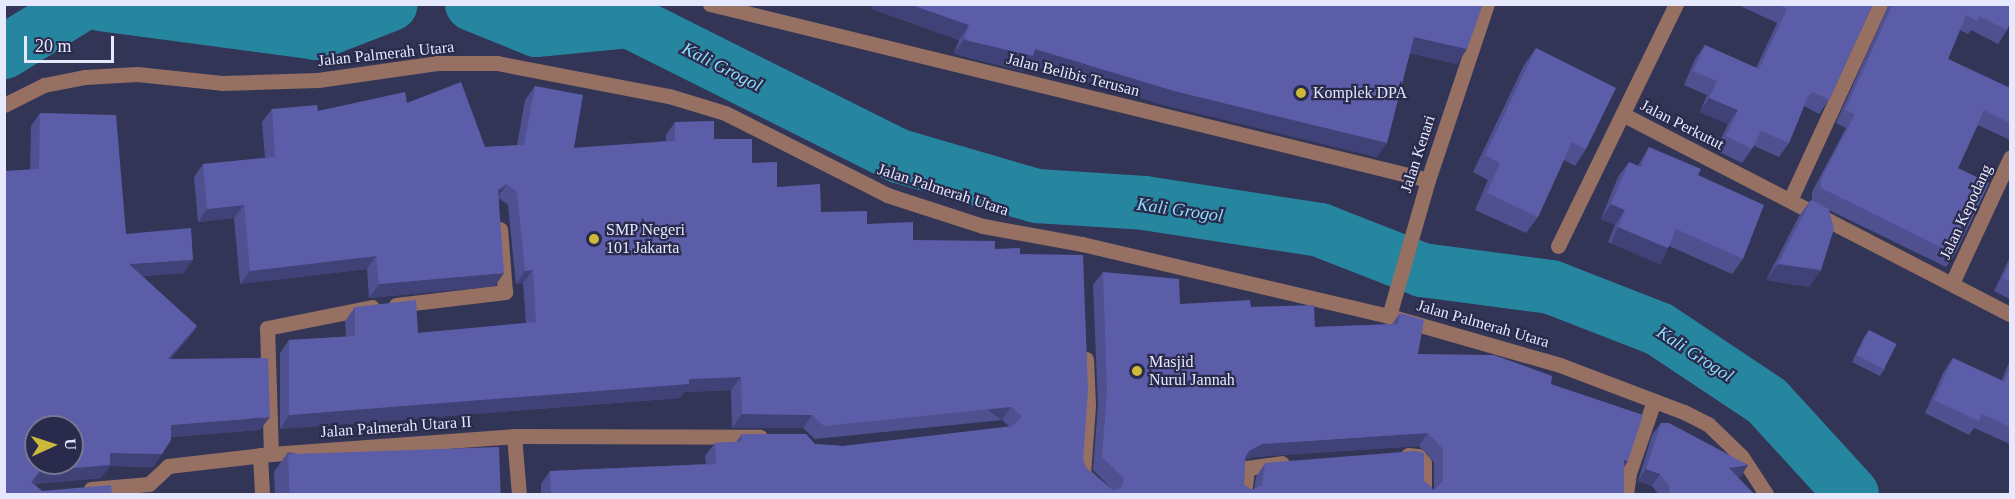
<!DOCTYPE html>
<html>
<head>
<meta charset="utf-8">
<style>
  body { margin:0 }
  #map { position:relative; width:2015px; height:499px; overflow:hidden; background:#333557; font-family:"Times New Roman",serif }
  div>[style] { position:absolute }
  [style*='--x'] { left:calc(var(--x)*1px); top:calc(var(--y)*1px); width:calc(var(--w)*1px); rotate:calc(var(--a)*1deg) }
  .river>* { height:54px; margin:-27px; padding:0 27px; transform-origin:27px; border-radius:27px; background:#2686a0 }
  .minor>* { height:15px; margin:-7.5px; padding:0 7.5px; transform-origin:7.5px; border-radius:7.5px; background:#967062 }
  .wall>* { inset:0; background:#4f5090 }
  .shaded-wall>* { inset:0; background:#404176; transform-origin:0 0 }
  .building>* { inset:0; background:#5c5da8; transform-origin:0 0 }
  .dots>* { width:16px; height:16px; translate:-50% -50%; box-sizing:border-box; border:3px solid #2a2b4c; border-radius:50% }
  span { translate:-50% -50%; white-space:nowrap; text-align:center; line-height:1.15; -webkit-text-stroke:4.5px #2a2b4c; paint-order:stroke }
  .street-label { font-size:16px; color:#e6e8fe }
  .poi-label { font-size:16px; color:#e6e8fe }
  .left { translate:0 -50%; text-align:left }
  .water-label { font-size:18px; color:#8cdffa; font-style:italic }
  .frame { position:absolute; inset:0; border:6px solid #e6e8fe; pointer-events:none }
  .north { position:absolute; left:24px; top:415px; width:60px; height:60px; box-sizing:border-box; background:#2a2b4c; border:2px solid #757793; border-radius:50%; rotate:87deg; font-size:16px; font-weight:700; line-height:24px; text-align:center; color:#e6e8fe }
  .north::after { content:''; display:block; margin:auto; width:21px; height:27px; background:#ccb939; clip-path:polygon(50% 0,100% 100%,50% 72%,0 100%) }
  .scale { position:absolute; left:24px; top:36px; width:90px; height:27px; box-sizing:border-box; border:3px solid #e6e8fe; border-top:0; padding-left:8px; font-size:18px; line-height:21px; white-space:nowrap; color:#e6e8fe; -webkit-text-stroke:4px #2a2b4c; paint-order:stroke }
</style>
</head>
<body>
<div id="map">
  <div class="river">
    <div style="--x:100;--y:4;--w:218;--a:7.6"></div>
    <div style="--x:316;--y:33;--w:80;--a:-21.1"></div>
    <div style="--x:472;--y:4;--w:69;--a:22.1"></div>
    <div style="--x:536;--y:30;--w:93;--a:-5.5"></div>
    <div style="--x:629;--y:21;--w:302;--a:26.6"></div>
    <div style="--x:899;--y:156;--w:144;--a:16.2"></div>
    <div style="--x:1037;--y:196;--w:107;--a:3.7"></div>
    <div style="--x:1144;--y:203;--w:178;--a:8.7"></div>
    <div style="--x:1320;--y:230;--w:110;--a:21.4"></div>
    <div style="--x:1422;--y:270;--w:130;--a:7.5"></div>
    <div style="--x:1551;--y:287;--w:116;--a:21.3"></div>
    <div style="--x:1659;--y:329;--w:130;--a:33.7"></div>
    <div style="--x:1767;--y:401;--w:126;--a:47.6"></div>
    <div style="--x:4;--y:52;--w:92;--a:-31.6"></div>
  </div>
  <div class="minor">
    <div style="--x:710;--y:4;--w:739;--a:13.77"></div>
    <div style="--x:4;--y:105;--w:45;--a:-26.6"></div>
    <div style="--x:44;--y:85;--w:42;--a:-11"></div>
    <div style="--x:85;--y:77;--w:52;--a:-3.3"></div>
    <div style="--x:137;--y:74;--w:85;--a:6"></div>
    <div style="--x:222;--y:83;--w:96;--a:-1.8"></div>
    <div style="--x:318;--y:80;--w:120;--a:-8.1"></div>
    <div style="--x:437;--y:63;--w:60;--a:0"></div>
    <div style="--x:497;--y:63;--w:175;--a:10.9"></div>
    <div style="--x:669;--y:96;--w:59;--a:16.9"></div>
    <div style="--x:725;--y:113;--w:182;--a:26.8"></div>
    <div style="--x:887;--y:195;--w:101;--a:17.9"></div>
    <div style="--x:983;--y:226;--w:101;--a:10.3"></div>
    <div style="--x:1082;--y:244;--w:315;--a:13.2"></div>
    <div style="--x:1389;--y:316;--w:178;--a:16"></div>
    <div style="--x:1560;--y:365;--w:133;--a:20.8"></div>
    <div style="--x:1684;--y:412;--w:27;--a:27"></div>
    <div style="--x:1708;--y:424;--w:47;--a:44.1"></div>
    <div style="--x:1742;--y:457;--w:44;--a:57"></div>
    <div style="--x:1624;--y:115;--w:434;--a:27.3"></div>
    <div style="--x:1790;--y:200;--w:216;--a:-65.3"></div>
    <div style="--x:1558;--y:246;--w:269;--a:-64"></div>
    <div style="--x:1953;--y:281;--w:136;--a:-65.1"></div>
    <div style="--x:396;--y:305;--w:110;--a:-6.8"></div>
    <div style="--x:505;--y:292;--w:63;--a:-94.5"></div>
    <div style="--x:1389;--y:316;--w:141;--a:-74"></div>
    <div style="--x:1428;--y:180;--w:186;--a:-71.5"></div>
    <div style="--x:1086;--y:359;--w:46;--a:87.5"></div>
    <div style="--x:1088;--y:405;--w:69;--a:94.1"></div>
    <div style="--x:1083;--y:474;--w:30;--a:42"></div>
    <div style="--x:514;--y:436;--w:58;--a:85.1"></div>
    <div style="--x:271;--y:454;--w:126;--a:-91.8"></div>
    <div style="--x:267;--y:328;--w:107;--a:-11.3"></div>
    <div style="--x:260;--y:455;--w:39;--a:87"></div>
    <div style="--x:1408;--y:455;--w:10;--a:6"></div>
    <div style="--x:1418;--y:456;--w:9;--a:49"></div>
    <div style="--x:1424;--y:463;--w:31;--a:90"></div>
    <div style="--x:91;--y:489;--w:58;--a:-4.9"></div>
    <div style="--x:149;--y:484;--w:26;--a:-43"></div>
    <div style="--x:168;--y:466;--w:104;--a:-6.6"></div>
    <div style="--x:271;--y:454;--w:244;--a:-4.2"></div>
    <div style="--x:514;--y:436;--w:246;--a:0.2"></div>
    <div style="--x:1244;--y:494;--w:26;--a:-83"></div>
    <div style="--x:1247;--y:468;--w:35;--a:-8"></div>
    <div style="--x:1626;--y:494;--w:21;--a:-82"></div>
    <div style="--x:1629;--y:473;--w:76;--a:-70.9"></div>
  </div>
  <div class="wall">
    <div style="clip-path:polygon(874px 4px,1483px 4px,1457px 64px,1410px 53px,1377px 157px,1164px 105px,1027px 64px,1023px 71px,959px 55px,954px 53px,959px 40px,872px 9px)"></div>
    <div style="clip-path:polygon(1736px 4px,1873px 4px,1829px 100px,1819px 114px,1804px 106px,1789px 143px,1779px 157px,1754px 146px,1742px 163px,1716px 150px,1728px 124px,1700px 112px,1707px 95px,1684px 85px,1695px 59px,1705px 45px,1756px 68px,1777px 23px)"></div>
    <div style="clip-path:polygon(1889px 4px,2010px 4px,2007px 30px,1998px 44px,1971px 30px,1968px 34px,1960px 30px,1948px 59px,2010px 88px,2010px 140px,1978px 125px,1958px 168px,1955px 254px,1946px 267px,1829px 210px,1821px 270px,1809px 287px,1766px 280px,1799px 216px,1811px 200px,1812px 201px,1812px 192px,1846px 128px,1836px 123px)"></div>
    <div style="clip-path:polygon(1536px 48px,1586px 149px,1575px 166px,1564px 160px,1538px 217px,1526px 233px,1475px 210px,1488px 180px,1473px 172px,1524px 65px)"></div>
    <div style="clip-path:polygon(evenodd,535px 86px,574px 148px,666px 141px,666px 135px,675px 122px,714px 139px,752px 163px,777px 187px,821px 212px,867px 224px,913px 240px,995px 249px,1020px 254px,1083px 460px,1086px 468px,1113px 490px,1093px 470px,1098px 405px,1093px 285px,1103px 272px,1180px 304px,1251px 307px,1315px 327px,1392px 324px,1400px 313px,1418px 354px,1551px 384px,1624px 468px,1624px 495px,541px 495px,541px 484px,550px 471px,706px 464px,705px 456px,715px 443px,736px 442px,742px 434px,815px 444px,843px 446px,1010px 427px,1002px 420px,815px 439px,803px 428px,732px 428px,731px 390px,684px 392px,680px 398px,280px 429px,280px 353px,289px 340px,346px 337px,345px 321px,355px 307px,418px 333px,526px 323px,523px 283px,516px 284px,508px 205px,499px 198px,495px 286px,369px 298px,367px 269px,240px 284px,234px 218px,198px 222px,194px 177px,203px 164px,265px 158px,262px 122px,272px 109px,318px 111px,407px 103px,485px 147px,517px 145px,525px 100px,535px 86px,1419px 446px,1434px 462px,1434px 490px,1424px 481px,1265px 463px,1256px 477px,1254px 489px,1252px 490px,1244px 485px,1245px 461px,1252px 457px,1419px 446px)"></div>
    <div style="clip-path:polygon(40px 113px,126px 234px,184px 273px,142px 276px,197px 326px,188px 339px,170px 359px,260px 430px,171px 437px,153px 467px,110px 466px,101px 478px,34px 484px,42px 491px,4px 495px,30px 169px,31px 126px)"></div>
    <div style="clip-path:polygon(1649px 147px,1698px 175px,1743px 259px,1732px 274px,1669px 246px,1658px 263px,1608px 242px,1615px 225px,1601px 219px,1618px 177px,1629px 162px,1638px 166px)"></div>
    <div style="clip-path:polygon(2010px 257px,2010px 299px,1994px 291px)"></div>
    <div style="clip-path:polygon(1869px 330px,1885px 369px,1880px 376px,1852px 362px,1864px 337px)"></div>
    <div style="clip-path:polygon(1953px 358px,2002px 380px,2010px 360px,2010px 444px,1974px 428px,1969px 435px,1925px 413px,1944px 371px)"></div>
    <div style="clip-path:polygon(1661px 423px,1748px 465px,1740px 477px,1737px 477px,1755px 495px,1659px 495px,1652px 486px,1638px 481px,1652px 435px)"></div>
    <div style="clip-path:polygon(288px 452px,501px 495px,275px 495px,274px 472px)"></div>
  </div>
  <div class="shaded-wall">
    <div style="clip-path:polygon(875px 4px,909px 4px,969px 25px,959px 40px,872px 9px)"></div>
    <div style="clip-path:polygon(1414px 37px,1467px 49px,1457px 64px,1404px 51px)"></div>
    <div style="clip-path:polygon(964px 39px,1035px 49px,1387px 143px,1377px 157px,1164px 105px,1027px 64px,1023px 71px,954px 53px)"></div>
    <div style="clip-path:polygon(1709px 98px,1738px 110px,1728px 124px,1700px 112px)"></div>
    <div style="clip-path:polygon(507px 184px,498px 197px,498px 190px)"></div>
    <div style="clip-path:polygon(1611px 204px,1625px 210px,1615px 225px,1601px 219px)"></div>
    <div style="clip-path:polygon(244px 205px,234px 218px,198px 222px,207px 209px)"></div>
    <div style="left:1618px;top:227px;width:54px;height:18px;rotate:23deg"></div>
    <div style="clip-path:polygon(376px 256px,367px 269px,240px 284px,250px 271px)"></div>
    <div style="clip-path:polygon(193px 260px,184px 273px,120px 277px,129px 264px)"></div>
    <div style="clip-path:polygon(1778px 264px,1821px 270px,1809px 287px,1766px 280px)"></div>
    <div style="clip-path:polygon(533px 270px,523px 283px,516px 284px,525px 271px)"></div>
    <div style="clip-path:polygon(504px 273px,495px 286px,369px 298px,379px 284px)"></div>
    <div style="clip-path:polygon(197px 326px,188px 339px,159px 372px,168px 359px)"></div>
    <div style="clip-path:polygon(741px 377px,731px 390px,684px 392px,680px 398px,280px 429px,289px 415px,689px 379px)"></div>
    <div style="left:1011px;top:407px;width:16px;height:188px;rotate:125deg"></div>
    <div style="clip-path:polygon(742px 414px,812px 415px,803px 428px,732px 428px)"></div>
    <div style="clip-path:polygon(270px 417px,260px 430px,162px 438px,171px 425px)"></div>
    <div style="clip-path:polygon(1428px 433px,1419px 446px,1252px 457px,1239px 464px,1249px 451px,1262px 444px)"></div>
    <div style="clip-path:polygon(110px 453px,162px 454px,153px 467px,110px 466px,101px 478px,31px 484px,40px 471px)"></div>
    <div style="clip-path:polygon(1624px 460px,1628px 461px,1619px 475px)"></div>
    <div style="clip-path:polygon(1748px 465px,1740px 477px,1721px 480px,1729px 468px)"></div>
    <div style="clip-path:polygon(1646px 469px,1660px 474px,1652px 486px,1638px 481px)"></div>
  </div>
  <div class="building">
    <div style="clip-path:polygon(909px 4px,1483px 4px,1467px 49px,1414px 37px,1387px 143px,1174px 91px,1035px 49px,1033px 56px,969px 41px,964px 39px,969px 25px)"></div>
    <div style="clip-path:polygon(1777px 4px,1873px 4px,1829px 100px,1813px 92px,1808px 96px,1789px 143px,1761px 131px,1752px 149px,1726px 136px,1738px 110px,1709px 98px,1717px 81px,1693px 71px,1705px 45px,1759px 69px,1787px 9px)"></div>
    <div style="clip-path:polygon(1893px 4px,2010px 4px,2010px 23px,2007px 30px,1979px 16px,1977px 21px,1966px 15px,1948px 59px,2010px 88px,2010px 123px,1984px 110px,1958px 168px,1989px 183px,1955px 254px,1821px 188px,1821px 179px,1855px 114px,1845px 110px)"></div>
    <div style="clip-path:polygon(1536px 48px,1616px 88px,1586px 149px,1572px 142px,1538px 217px,1487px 193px,1500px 163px,1485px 155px)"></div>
    <div style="clip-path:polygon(evenodd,461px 82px,485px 147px,524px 145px,535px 86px,583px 95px,574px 148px,675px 141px,675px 122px,714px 121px,714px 139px,752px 139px,752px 163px,777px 162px,777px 187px,820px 184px,821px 212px,867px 211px,867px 224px,913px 222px,913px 240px,995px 241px,995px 249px,1020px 248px,1020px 254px,1083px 255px,1088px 391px,1083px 460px,1086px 468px,1113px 490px,1121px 488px,1124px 478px,1102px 457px,1107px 391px,1103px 272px,1179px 279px,1180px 304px,1250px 300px,1251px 307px,1314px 305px,1315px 327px,1398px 324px,1400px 313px,1424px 320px,1418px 354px,1494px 355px,1552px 376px,1551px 384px,1643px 415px,1628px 461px,1624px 460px,1624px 495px,551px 495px,550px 471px,716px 464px,715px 443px,741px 442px,742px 434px,806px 434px,815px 444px,843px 446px,1013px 426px,1022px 416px,1011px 407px,824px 426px,812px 415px,742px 414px,741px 377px,689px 379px,689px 384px,289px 415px,289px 340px,355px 336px,355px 307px,416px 300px,418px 333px,536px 322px,533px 270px,525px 271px,517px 192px,507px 184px,498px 190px,504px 273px,379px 284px,376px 256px,250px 271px,244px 205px,207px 209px,203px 164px,275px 157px,272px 109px,317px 105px,318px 111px,405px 92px,407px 103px,461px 82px,1428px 433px,1443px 449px,1443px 481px,1434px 490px,1424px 481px,1424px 453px,1415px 451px,1265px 463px,1262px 485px,1252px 490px,1244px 485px,1245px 458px,1249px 451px,1262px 444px,1428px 433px)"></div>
    <div style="clip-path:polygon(evenodd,40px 113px,116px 115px,126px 234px,191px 228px,193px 260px,129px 264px,197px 326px,168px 359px,268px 358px,270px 417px,171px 425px,171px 440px,162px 454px,110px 453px,110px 465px,40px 471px,31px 482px,42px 491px,111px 485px,112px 495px,4px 495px,4px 171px,39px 169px,40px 113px,36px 427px,72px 427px,72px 463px,36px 463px,36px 427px)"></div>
    <div style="clip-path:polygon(1649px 147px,1701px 169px,1698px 175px,1764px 205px,1743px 259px,1676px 229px,1668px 248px,1618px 227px,1625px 210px,1611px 204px,1629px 162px,1641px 167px)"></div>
    <div style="clip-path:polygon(1811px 200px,1829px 209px,1834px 229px,1821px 270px,1778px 264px)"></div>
    <div style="clip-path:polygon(2010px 263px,2010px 282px,2003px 278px)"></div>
    <div style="left:1869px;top:330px;width:31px;height:28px;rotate:27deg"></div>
    <div style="clip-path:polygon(1953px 358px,2004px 382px,2010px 368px,2010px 427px,1982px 414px,1979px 421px,1934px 400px)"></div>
    <div style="clip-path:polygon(1661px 423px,1669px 423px,1748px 465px,1729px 468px,1755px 495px,1670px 495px,1669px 486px,1660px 474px,1646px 469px)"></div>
    <div style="left:499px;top:447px;width:48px;height:211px;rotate:88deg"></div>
  </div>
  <div class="dots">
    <div style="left:1301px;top:93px;background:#ccb939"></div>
    <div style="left:594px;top:239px;background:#ccb939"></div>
    <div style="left:1137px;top:371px;background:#ccb939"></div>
  </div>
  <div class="street-label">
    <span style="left:386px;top:54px;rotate:-6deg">Jalan Palmerah Utara</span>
    <span style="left:1073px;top:75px;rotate:14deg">Jalan Belibis Terusan</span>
    <span style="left:1682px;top:125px;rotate:27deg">Jalan Perkutut</span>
    <span style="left:1418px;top:154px;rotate:-72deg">Jalan Kenari</span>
    <span style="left:943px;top:190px;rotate:18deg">Jalan Palmerah Utara</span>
    <span style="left:1966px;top:212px;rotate:-65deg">Jalan Kepodang</span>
    <span style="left:1483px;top:324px;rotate:16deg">Jalan Palmerah Utara</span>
    <span style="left:396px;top:427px;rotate:-4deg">Jalan Palmerah Utara II</span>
  </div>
  <div class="poi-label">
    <span class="left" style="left:1313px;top:93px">Komplek DPA</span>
    <span class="left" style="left:606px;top:239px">SMP Negeri<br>101 Jakarta</span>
    <span class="left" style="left:1149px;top:371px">Masjid<br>Nurul Jannah</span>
  </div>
  <div class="water-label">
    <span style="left:722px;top:67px;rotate:27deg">Kali Grogol</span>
    <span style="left:1180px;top:210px;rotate:8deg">Kali Grogol</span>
    <span style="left:1695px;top:354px;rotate:33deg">Kali Grogol</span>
  </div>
  <div class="frame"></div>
  <div class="north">U</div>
  <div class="scale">20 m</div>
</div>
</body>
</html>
